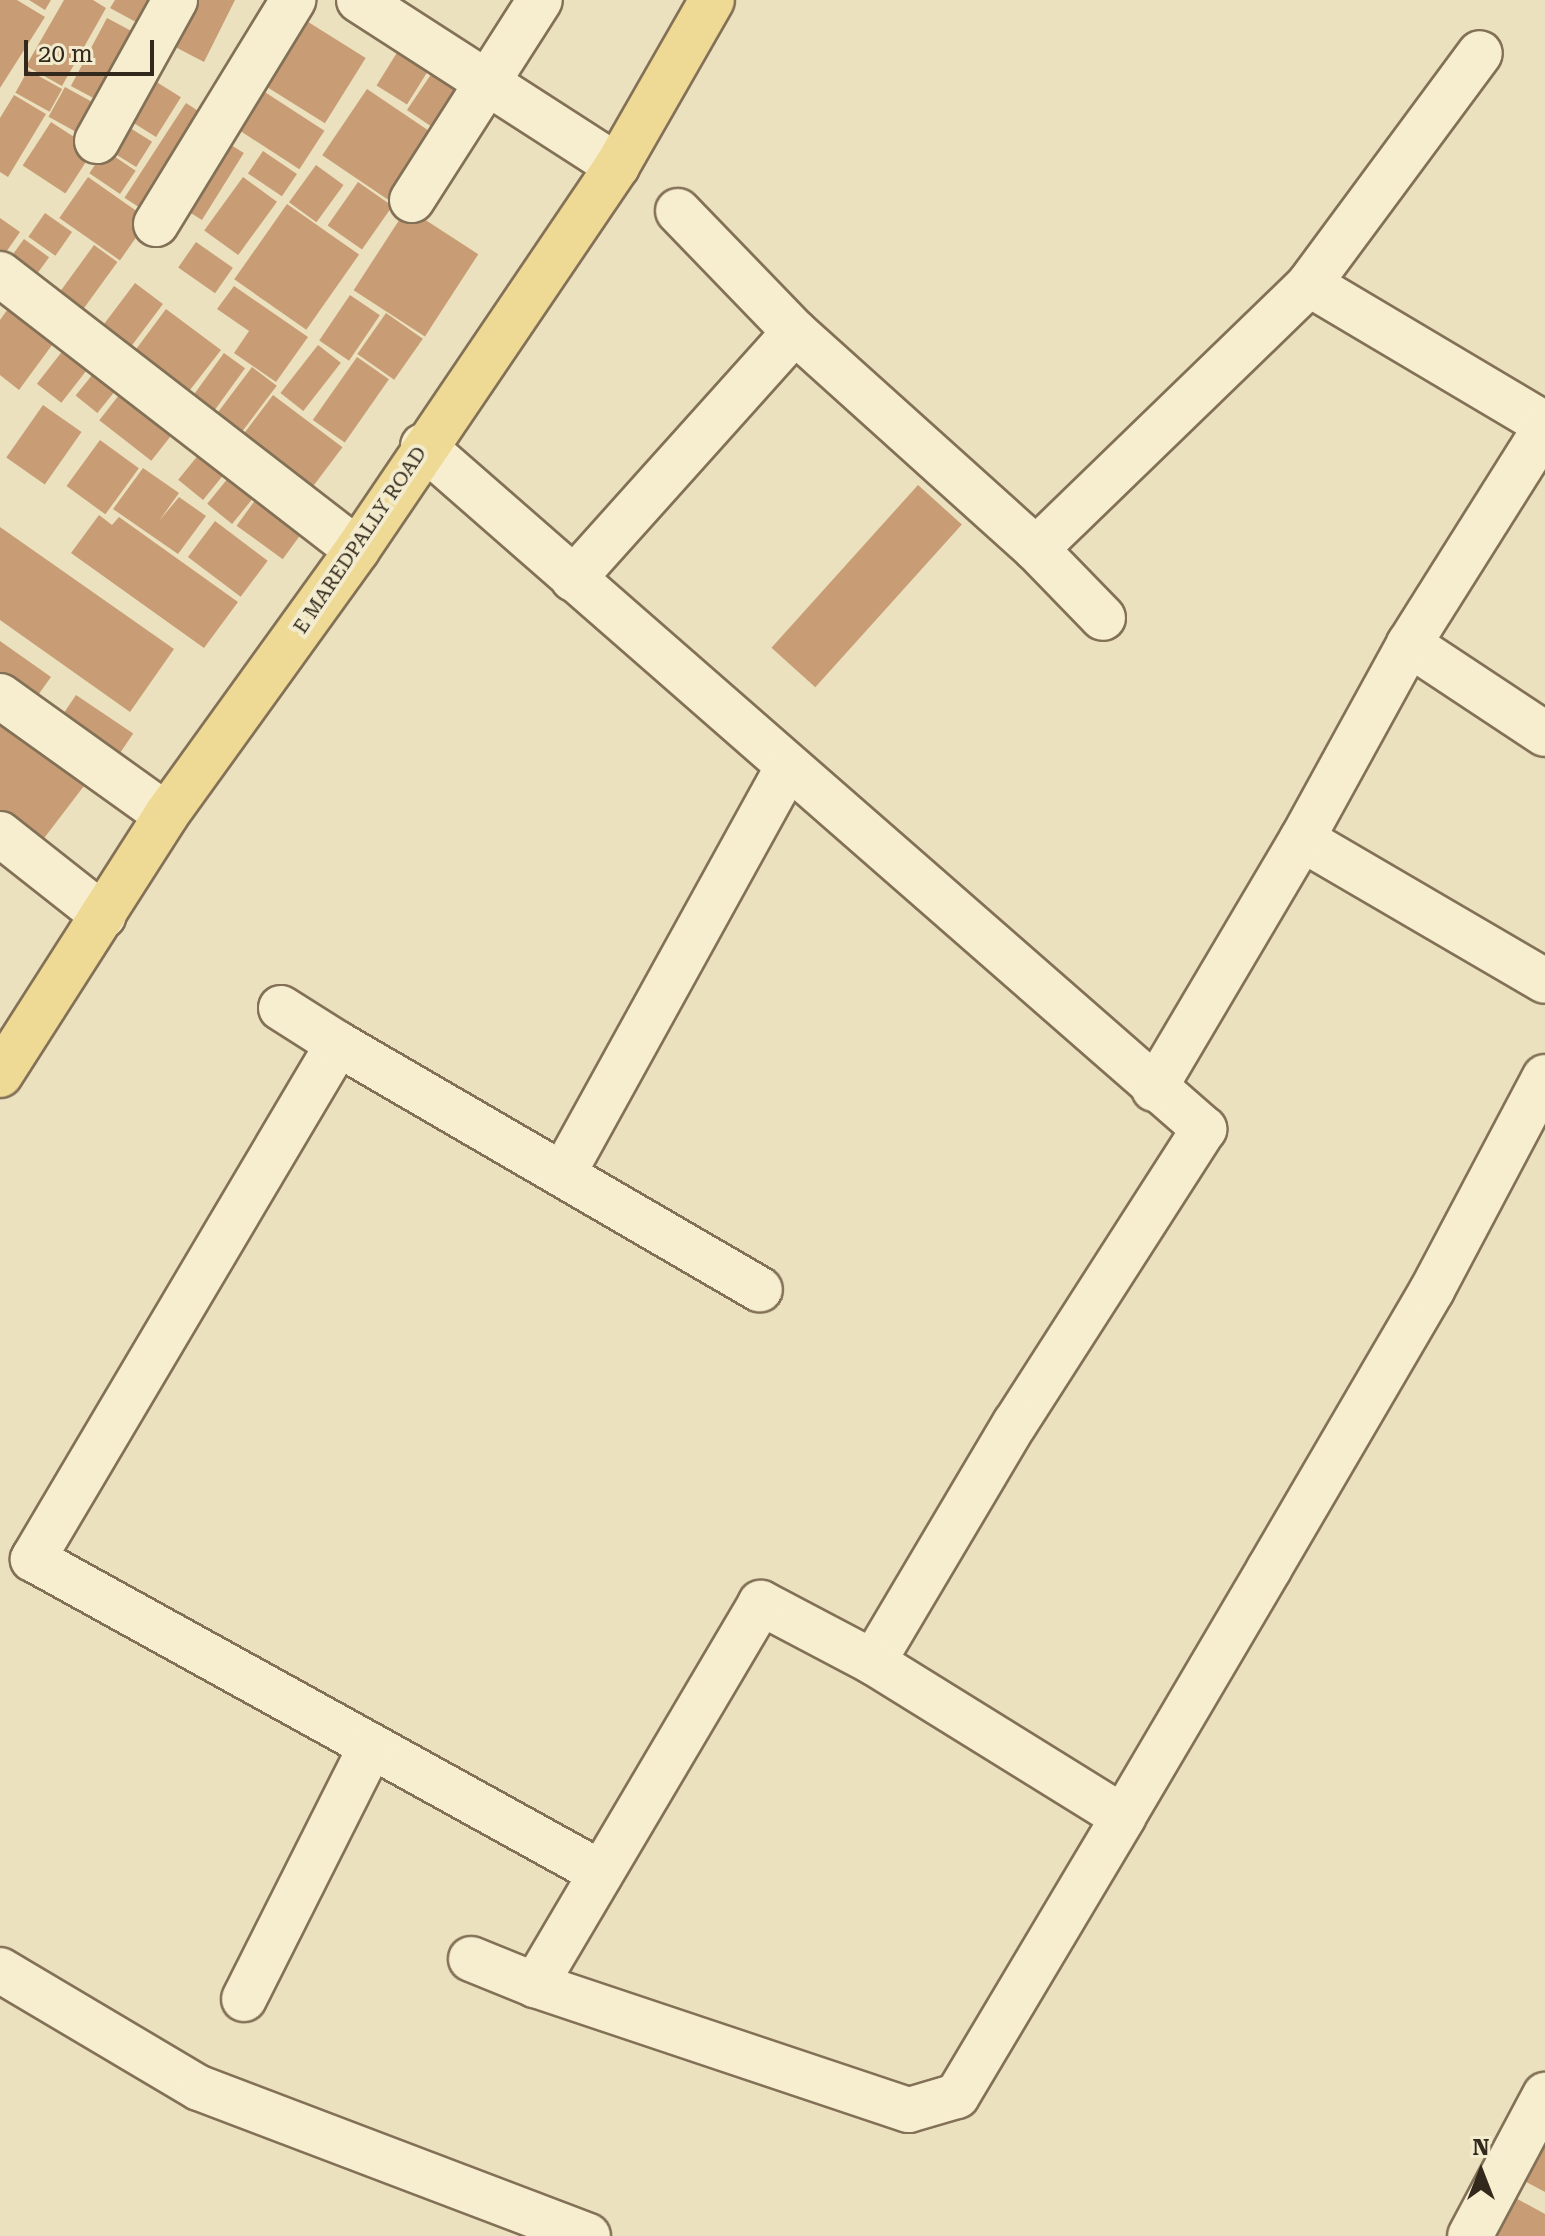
<!DOCTYPE html>
<html>
<head>
<meta charset="utf-8">
<style>
  body { margin:0 }
  #map { position:relative; width:1545px; height:2236px; overflow:hidden; background:#ebe1be; font-family:"Roboto Serif",serif }
  div>[style] { position:absolute }
  [style*='--x'] { left:calc(var(--x)*1px); top:calc(var(--y)*1px); width:calc(var(--w)*1px); rotate:calc(var(--a)*1deg) }
  .building>* { inset:0; background:#c89d75; transform-origin:0 0 }
  .roads { filter:drop-shadow(2px 0 #837157) drop-shadow(-2px 0 #837157) drop-shadow(0 2px #837157) drop-shadow(0 -2px #837157) }
  .minor>* { height:44px; margin:-22px; padding:0 22px; transform-origin:22px; border-radius:22px; background:#f7eed0 }
  .major>* { height:44px; margin:-22px; padding:0 22px; transform-origin:22px; border-radius:22px; background:#eed995 }
  span { translate:-50% -50%; white-space:nowrap; text-align:center; line-height:1.15; -webkit-text-stroke:8px #f3ebcd; paint-order:stroke }
  .street-label { font-size:20px; color:#32281c }
  .north { position:absolute; left:1441px; top:2132px; width:80px; height:80px; -webkit-text-stroke:6px #f3ebcd; paint-order:stroke; rotate:0deg; font-size:22px; font-weight:700; line-height:32px; text-align:center; color:#32281c }
  .north::after { content:''; display:block; margin:auto; width:28px; height:36px; background:#32281c; clip-path:polygon(50% 0,100% 100%,50% 72%,0 100%) }
  .scale { position:absolute; left:24px; top:40px; width:130px; height:36px; box-sizing:border-box; border:4px solid #32281c; border-top:0; padding-left:10px; font-size:24px; line-height:28px; white-space:nowrap; color:#32281c; -webkit-text-stroke:6px #f3ebcd; paint-order:stroke }
</style>
</head>
<body>
<div id="map">
  <div class="building">
    <div style="clip-path:polygon(0 0,17px 0,45px 17px,0 88px)"></div>
    <div style="clip-path:polygon(29px 0,51px 0,45px 10px)"></div>
    <div style="clip-path:polygon(64px 0,93px 0,106px 8px,62px 86px,26px 66px)"></div>
    <div style="clip-path:polygon(115px 0,163px 0,147px 28px,110px 8px)"></div>
    <div style="clip-path:polygon(182px 0,235px 0,204px 62px,162px 40px)"></div>
    <div style="left:297px;top:15px;width:81px;height:77px;rotate:32deg"></div>
    <div style="left:107px;top:18px;width:42px;height:77px;rotate:28deg"></div>
    <div style="left:403px;top:43px;width:36px;height:50px;rotate:32deg"></div>
    <div style="left:436px;top:67px;width:34px;height:52px;rotate:34deg"></div>
    <div style="left:28px;top:70px;width:39px;height:26px;rotate:29deg"></div>
    <div style="left:147px;top:76px;width:40px;height:47px;rotate:32deg"></div>
    <div style="left:254px;top:85px;width:84px;height:46px;rotate:33deg"></div>
    <div style="left:65px;top:87px;width:43px;height:34px;rotate:29deg"></div>
    <div style="left:367px;top:89px;width:83px;height:80px;rotate:34deg"></div>
    <div style="clip-path:polygon(14px 95px,46px 114px,8px 177px,0 172px,0 118px)"></div>
    <div style="left:186px;top:103px;width:37px;height:113px;rotate:33deg"></div>
    <div style="left:119px;top:121px;width:39px;height:30px;rotate:32deg"></div>
    <div style="left:51px;top:122px;width:51px;height:52px;rotate:33deg"></div>
    <div style="left:215px;top:135px;width:34px;height:79px;rotate:32deg"></div>
    <div style="left:105px;top:150px;width:37px;height:28px;rotate:34deg"></div>
    <div style="left:263px;top:151px;width:41px;height:27px;rotate:34deg"></div>
    <div style="left:316px;top:165px;width:34px;height:46px;rotate:36deg"></div>
    <div style="left:88px;top:177px;width:74px;height:50px;rotate:35deg"></div>
    <div style="left:243px;top:177px;width:42px;height:66px;rotate:36deg"></div>
    <div style="left:358px;top:182px;width:42px;height:53px;rotate:35deg"></div>
    <div style="left:287px;top:204px;width:88px;height:92px;rotate:35deg"></div>
    <div style="left:407px;top:208px;width:85px;height:98px;rotate:33deg"></div>
    <div style="left:45px;top:213px;width:33px;height:29px;rotate:35deg"></div>
    <div style="clip-path:polygon(0 218px,20px 232px,0 261px)"></div>
    <div style="left:24px;top:239px;width:31px;height:39px;rotate:36deg"></div>
    <div style="left:196px;top:242px;width:45px;height:31px;rotate:35deg"></div>
    <div style="left:94px;top:245px;width:29px;height:59px;rotate:36deg"></div>
    <div style="left:135px;top:283px;width:35px;height:58px;rotate:37deg"></div>
    <div style="clip-path:polygon(234px 286px,308px 337px,276px 382px,234px 353px,249px 331px,217px 309px)"></div>
    <div style="left:350px;top:295px;width:36px;height:55px;rotate:34deg"></div>
    <div style="clip-path:polygon(10px 306px,55px 341px,19px 390px,0 375px,0 320px)"></div>
    <div style="clip-path:polygon(166px 309px,221px 350px,176px 408px,128px 360px)"></div>
    <div style="left:386px;top:313px;width:45px;height:50px;rotate:35deg"></div>
    <div style="left:318px;top:345px;width:29px;height:61px;rotate:38deg"></div>
    <div style="left:64px;top:349px;width:31px;height:44px;rotate:38deg"></div>
    <div style="left:224px;top:353px;width:26px;height:70px;rotate:36deg"></div>
    <div style="left:357px;top:357px;width:39px;height:77px;rotate:35deg"></div>
    <div style="left:252px;top:367px;width:31px;height:76px;rotate:37deg"></div>
    <div style="left:97px;top:369px;width:28px;height:34px;rotate:39deg"></div>
    <div style="left:119px;top:395px;width:66px;height:32px;rotate:38deg"></div>
    <div style="left:273px;top:395px;width:87px;height:67px;rotate:37deg"></div>
    <div style="left:43px;top:405px;width:47px;height:64px;rotate:35deg"></div>
    <div style="left:100px;top:440px;width:48px;height:57px;rotate:36deg"></div>
    <div style="left:204px;top:448px;width:32px;height:41px;rotate:39deg"></div>
    <div style="clip-path:polygon(143px 468px,179px 493px,159px 521px,179px 497px,206px 516px,178px 554px,113px 509px)"></div>
    <div style="left:233px;top:472px;width:32px;height:41px;rotate:39deg"></div>
    <div style="left:918px;top:485px;width:59px;height:219px;rotate:42deg"></div>
    <div style="left:256px;top:499px;width:57px;height:33px;rotate:36deg"></div>
    <div style="clip-path:polygon(99px 515px,112px 525px,119px 517px,238px 602px,204px 648px,71px 553px)"></div>
    <div style="left:215px;top:521px;width:66px;height:45px;rotate:37deg"></div>
    <div style="clip-path:polygon(0 527px,174px 649px,130px 712px,0 620px)"></div>
    <div style="clip-path:polygon(0 641px,51px 677px,33px 702px,0 679px)"></div>
    <div style="left:76px;top:695px;width:69px;height:32px;rotate:34deg"></div>
    <div style="clip-path:polygon(0 716px,87px 782px,35px 850px,0 824px)"></div>
    <div style="clip-path:polygon(1545px 2129px,1545px 2192px,1519px 2178px)"></div>
    <div style="clip-path:polygon(1512px 2196px,1545px 2214px,1545px 2236px,1491px 2236px)"></div>
  </div>
  <div class="roads">
    <div class="minor">
      <div style="--x:359;--y:0;--w:307;--a:32.8"></div>
      <div style="--x:97;--y:141;--w:161;--a:-61"></div>
      <div style="--x:412;--y:200;--w:237;--a:-57.4"></div>
      <div style="--x:678;--y:211;--w:168;--a:46"></div>
      <div style="--x:795;--y:332;--w:324;--a:42"></div>
      <div style="--x:1036;--y:549;--w:380;--a:-44.1"></div>
      <div style="--x:1309;--y:284;--w:274;--a:30.7"></div>
      <div style="--x:156;--y:224;--w:263;--a:-58.5"></div>
      <div style="--x:0;--y:274;--w:451;--a:37.7"></div>
      <div style="--x:1309;--y:284;--w:287;--a:-53.5"></div>
      <div style="--x:423;--y:446;--w:1038;--a:41.17"></div>
      <div style="--x:1204;--y:1129;--w:350;--a:122.7"></div>
      <div style="--x:1015;--y:1423;--w:278;--a:120.7"></div>
      <div style="--x:1036;--y:549;--w:96;--a:45.8"></div>
      <div style="--x:573;--y:579;--w:332;--a:-48.1"></div>
      <div style="--x:1409;--y:644;--w:163;--a:33.5"></div>
      <div style="--x:0;--y:696;--w:204;--a:35.6"></div>
      <div style="--x:0;--y:834;--w:132;--a:38.3"></div>
      <div style="--x:1302;--y:839;--w:281;--a:30.3"></div>
      <div style="--x:281;--y:1008;--w:67;--a:32.3"></div>
      <div style="--x:338;--y:1044;--w:599;--a:120.64"></div>
      <div style="--x:33;--y:1559;--w:649;--a:28.93"></div>
      <div style="--x:338;--y:1044;--w:488;--a:30.2"></div>
      <div style="--x:1154;--y:1089;--w:291;--a:-59.4"></div>
      <div style="--x:1302;--y:839;--w:222;--a:-61.2"></div>
      <div style="--x:1409;--y:644;--w:255;--a:-57.8"></div>
      <div style="--x:563;--y:1174;--w:464;--a:-61.1"></div>
      <div style="--x:1123;--y:1817;--w:294;--a:-148.2"></div>
      <div style="--x:873;--y:1662;--w:127;--a:-152.2"></div>
      <div style="--x:761;--y:1603;--w:444;--a:120.6"></div>
      <div style="--x:535;--y:1985;--w:394;--a:18.5"></div>
      <div style="--x:909;--y:2110;--w:50;--a:-16.3"></div>
      <div style="--x:957;--y:2096;--w:325;--a:-59.2"></div>
      <div style="--x:1123;--y:1817;--w:288;--a:-59.5"></div>
      <div style="--x:1269;--y:1569;--w:323;--a:-59.7"></div>
      <div style="--x:1432;--y:1290;--w:241;--a:-62.1"></div>
      <div style="--x:471;--y:1959;--w:69;--a:22.1"></div>
      <div style="--x:0;--y:1970;--w:231;--a:30.7"></div>
      <div style="--x:199;--y:2088;--w:416;--a:20.8"></div>
      <div style="--x:244;--y:1999;--w:282;--a:-63.3"></div>
      <div style="--x:1470;--y:2236;--w:160;--a:-62"></div>
    </div>
    <div class="major">
      <div style="--x:0;--y:1075;--w:308;--a:-57.4"></div>
      <div style="--x:166;--y:815;--w:327;--a:-54.2"></div>
      <div style="--x:357;--y:550;--w:464;--a:-55.9"></div>
      <div style="--x:617;--y:166;--w:191;--a:-60.2"></div>
    </div>
  </div>
  <div class="street-label">
    <span style="left:360px;top:540px;rotate:-56deg">E MAREDPALLY ROAD</span>
  </div>
  <div class="north">N</div>
  <div class="scale">20 m</div>
</div>
</body>
</html>
